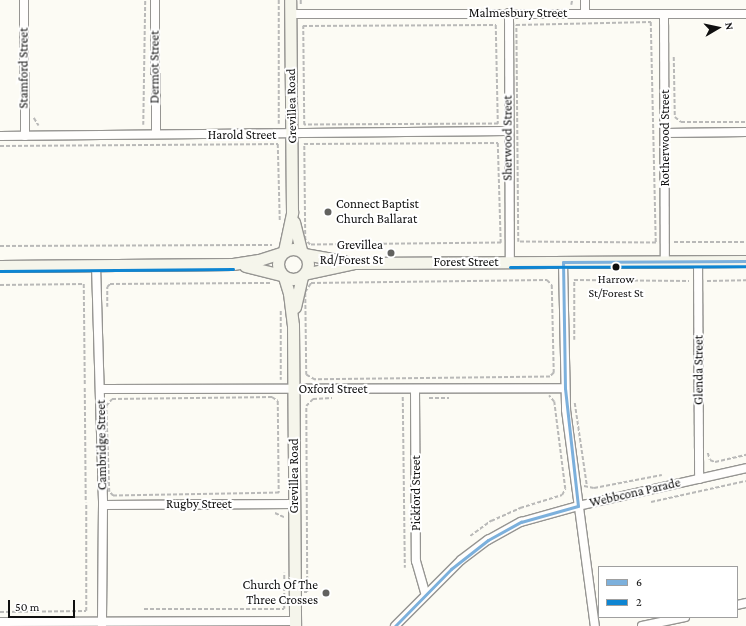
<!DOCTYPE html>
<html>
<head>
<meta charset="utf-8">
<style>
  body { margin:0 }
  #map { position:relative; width:746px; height:626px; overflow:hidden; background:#fcfbf4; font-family:"Crimson Pro",serif }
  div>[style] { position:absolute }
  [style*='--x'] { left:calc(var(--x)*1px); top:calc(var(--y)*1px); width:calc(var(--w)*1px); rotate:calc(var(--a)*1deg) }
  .path>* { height:1.5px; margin-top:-0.75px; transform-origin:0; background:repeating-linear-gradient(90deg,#b9b9b8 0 4px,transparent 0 6px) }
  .roads { filter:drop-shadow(1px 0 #969592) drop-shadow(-1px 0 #969592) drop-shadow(0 1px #969592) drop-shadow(0 -1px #969592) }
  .street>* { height:8px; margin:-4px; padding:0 4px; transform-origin:4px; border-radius:4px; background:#fffefd }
  .secondary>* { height:11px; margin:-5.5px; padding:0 5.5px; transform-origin:5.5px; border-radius:5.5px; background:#f5f5eb }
  .secondary>.ring { margin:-5.5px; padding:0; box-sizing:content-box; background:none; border:11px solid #f5f5eb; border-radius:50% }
  .bus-1>* { height:3px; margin:-1.5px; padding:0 1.5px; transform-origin:1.5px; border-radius:1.5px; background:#7cb0dc }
  .bus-2>* { height:3px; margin:-1.5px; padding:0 1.5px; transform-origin:1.5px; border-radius:1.5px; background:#0e85d2 }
  .dots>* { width:11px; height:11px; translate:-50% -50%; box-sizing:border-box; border:2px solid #fff; border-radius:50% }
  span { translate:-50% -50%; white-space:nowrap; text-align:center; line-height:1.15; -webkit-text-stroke:4px #fff; paint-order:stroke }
  .bus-label { font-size:12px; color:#0f0f0f }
  .street-label { font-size:13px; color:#0f0f0f }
  .poi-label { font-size:13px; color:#0f0f0f }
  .left { translate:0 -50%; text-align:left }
  .right { translate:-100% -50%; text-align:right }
  .legend { position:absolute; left:598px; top:566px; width:140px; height:52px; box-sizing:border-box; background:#fff; border:1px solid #9f9f9f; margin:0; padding:5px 7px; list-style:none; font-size:12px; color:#0f0f0f }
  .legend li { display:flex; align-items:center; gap:8px; height:20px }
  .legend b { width:20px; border:1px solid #9f9f9f }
  .north { position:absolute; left:698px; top:8px; width:40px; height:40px; -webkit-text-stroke:3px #fff; paint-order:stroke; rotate:81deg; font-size:11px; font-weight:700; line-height:16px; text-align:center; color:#0f0f0f }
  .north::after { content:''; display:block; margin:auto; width:14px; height:18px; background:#0f0f0f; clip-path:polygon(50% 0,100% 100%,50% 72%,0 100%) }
  .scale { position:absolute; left:8px; top:600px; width:67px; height:18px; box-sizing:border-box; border:2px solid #0f0f0f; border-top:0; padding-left:5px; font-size:12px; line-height:14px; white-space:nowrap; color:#0f0f0f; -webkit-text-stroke:3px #fff; paint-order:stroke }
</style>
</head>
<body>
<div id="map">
  <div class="path">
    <div style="--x:279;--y:0;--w:124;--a:90"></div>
    <div style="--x:301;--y:0;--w:6;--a:90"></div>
    <div style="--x:571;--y:5;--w:5;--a:-79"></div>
    <div style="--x:651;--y:22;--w:221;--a:88.7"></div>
    <div style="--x:656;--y:243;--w:138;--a:-179.6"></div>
    <div style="--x:518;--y:242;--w:217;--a:-90.5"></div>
    <div style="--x:516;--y:25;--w:135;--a:-1.3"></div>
    <div style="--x:496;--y:25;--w:99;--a:88.8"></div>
    <div style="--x:498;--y:124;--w:194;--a:179.7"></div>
    <div style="--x:304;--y:125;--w:99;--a:-90.6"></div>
    <div style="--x:303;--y:26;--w:193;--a:-0.3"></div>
    <div style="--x:674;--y:57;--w:60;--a:89"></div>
    <div style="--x:675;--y:117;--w:8;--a:40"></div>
    <div style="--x:681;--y:122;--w:65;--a:0"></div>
    <div style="--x:34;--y:118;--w:9;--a:58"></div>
    <div style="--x:143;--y:125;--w:125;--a:-89.1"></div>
    <div style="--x:498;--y:143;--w:100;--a:88.3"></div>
    <div style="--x:501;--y:243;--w:191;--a:179.4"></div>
    <div style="--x:310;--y:245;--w:7;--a:-135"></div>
    <div style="--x:305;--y:240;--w:96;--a:-90.6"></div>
    <div style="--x:304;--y:144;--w:194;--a:-0.3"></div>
    <div style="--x:0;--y:146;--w:278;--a:-0.4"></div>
    <div style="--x:278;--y:144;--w:77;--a:88.5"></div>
    <div style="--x:674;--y:242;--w:72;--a:0"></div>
    <div style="--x:0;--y:246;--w:272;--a:-0.2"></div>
    <div style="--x:547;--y:280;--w:7;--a:45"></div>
    <div style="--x:552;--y:285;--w:88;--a:88.7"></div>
    <div style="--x:554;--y:373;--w:6;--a:135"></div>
    <div style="--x:550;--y:377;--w:235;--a:179.3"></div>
    <div style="--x:315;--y:380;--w:10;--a:-151"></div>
    <div style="--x:306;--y:375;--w:83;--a:-90.7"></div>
    <div style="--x:305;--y:292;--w:11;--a:-56"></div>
    <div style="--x:311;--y:283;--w:236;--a:-0.7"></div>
    <div style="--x:707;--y:281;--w:39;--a:-1"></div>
    <div style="--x:0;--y:285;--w:84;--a:-0.7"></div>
    <div style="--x:84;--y:284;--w:101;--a:89.4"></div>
    <div style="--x:107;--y:307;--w:20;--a:-90"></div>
    <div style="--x:107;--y:287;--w:4;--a:-45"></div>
    <div style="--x:110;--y:284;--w:160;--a:-0.4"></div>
    <div style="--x:281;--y:311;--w:69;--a:90"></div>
    <div style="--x:574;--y:340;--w:60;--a:-90"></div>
    <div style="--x:574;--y:280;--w:115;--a:0.5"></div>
    <div style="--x:85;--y:388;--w:114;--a:89.5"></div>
    <div style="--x:272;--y:397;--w:7;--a:34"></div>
    <div style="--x:278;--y:401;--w:92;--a:89.4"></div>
    <div style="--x:279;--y:493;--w:166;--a:179"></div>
    <div style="--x:113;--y:496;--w:6;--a:-135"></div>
    <div style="--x:109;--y:492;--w:86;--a:-92"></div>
    <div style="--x:106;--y:406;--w:9;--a:-49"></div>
    <div style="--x:112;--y:399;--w:160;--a:-0.7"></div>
    <div style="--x:403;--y:397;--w:171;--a:89.3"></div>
    <div style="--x:429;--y:398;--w:20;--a:0"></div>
    <div style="--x:575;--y:403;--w:83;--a:81.7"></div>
    <div style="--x:708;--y:453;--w:7;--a:74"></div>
    <div style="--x:710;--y:460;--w:5;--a:22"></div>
    <div style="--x:715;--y:462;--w:32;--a:-13"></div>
    <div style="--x:584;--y:486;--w:10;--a:11"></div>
    <div style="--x:594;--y:488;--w:69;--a:-10.8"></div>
    <div style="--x:651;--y:502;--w:97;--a:-12.5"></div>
    <div style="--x:275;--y:513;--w:10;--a:24"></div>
    <div style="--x:470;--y:536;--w:26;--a:-36"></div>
    <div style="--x:491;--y:521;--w:32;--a:-24"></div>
    <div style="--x:520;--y:508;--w:44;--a:-17.2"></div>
    <div style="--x:562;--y:495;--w:7;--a:-63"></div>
    <div style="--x:565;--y:489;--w:88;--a:-97.2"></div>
    <div style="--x:554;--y:402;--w:8;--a:-130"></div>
    <div style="--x:304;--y:592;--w:3;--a:0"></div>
    <div style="--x:307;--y:592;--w:186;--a:-90.3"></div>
    <div style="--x:306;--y:406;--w:10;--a:-45"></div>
    <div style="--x:313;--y:399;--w:19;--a:-3"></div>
    <div style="--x:144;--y:609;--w:140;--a:0"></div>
    <div style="--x:284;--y:609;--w:36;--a:-90"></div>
    <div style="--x:0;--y:612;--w:86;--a:-0.7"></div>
    <div style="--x:86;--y:611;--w:108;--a:-90"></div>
  </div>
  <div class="roads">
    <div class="street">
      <div style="--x:24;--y:0;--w:136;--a:89.6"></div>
      <div style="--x:155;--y:0;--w:134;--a:89.6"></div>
      <div style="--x:585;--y:0;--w:13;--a:90"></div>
      <div style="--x:509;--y:13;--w:249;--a:89.8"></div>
      <div style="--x:290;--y:14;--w:456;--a:0"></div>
      <div style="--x:664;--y:15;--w:246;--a:89.8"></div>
      <div style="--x:665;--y:133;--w:81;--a:-0.7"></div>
      <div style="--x:0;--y:136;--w:508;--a:-0.56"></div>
      <div style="--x:698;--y:261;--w:218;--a:89.7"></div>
      <div style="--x:563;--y:262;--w:148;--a:88.8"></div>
      <div style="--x:566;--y:410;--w:218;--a:82.4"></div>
      <div style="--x:96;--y:265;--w:240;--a:88.3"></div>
      <div style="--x:103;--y:505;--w:121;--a:90.5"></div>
      <div style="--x:101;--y:389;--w:464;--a:-0.1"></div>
      <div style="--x:415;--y:389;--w:172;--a:89.7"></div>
      <div style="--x:416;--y:561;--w:35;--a:74"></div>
      <div style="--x:103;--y:505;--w:191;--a:-0.3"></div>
      <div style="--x:737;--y:605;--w:9;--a:-13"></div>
      <div style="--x:0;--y:622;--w:295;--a:-0.2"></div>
      <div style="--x:395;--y:626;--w:93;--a:-45"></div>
      <div style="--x:461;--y:560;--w:34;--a:-37"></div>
      <div style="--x:488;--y:540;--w:38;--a:-29"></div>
      <div style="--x:521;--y:522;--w:59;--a:-15.7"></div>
      <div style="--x:578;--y:506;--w:172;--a:-12.7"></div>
      <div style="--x:642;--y:626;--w:44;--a:-11.8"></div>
    </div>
    <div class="secondary">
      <div style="--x:294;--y:222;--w:30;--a:76"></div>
      <div class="ring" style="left:278px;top:249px;width:19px;height:19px"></div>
      <div style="--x:284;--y:251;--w:40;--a:-78"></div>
      <div style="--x:292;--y:212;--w:212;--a:-90.5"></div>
      <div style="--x:304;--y:254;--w:40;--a:10"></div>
      <div style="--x:0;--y:266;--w:233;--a:-0.5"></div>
      <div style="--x:233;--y:264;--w:26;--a:-9"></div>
      <div style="--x:259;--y:260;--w:23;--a:-18"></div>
      <div style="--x:245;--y:266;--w:38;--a:14"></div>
      <div style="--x:304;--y:274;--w:51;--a:-12.4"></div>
      <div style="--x:354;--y:263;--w:392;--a:-0.3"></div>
      <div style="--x:284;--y:277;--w:17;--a:73"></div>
      <div style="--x:289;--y:293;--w:32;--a:83"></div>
      <div style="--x:293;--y:325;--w:301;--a:89.6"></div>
      <div style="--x:295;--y:307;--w:32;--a:-77"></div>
    </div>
  </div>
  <div class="bus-1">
    <div style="--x:395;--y:626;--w:80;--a:-45.5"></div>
    <div style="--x:451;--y:569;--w:47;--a:-38.1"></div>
    <div style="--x:488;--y:540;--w:38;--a:-29"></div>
    <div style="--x:521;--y:522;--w:59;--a:-15.7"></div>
    <div style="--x:578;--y:506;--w:119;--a:-96.3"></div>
    <div style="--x:565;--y:388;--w:126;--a:-90.9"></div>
    <div style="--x:563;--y:262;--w:183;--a:-0.3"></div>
  </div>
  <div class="bus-2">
    <div style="--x:510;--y:267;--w:236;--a:-0.2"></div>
    <div style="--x:0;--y:271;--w:233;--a:-0.5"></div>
  </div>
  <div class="dots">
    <div style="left:328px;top:212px;background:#62625f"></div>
    <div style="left:391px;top:253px;background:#62625f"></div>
    <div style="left:616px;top:267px;background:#0f0f0f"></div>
    <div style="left:326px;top:593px;background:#62625f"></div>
  </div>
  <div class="bus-label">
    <span style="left:616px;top:287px">Harrow<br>St/Forest St</span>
  </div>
  <div class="street-label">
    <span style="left:518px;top:13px">Malmesbury Street</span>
    <span style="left:155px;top:67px;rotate:-90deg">Dermot Street</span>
    <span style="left:24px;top:68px;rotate:-90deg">Stamford Street</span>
    <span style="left:292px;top:106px;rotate:-91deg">Grevillea Road</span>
    <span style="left:242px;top:135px">Harold Street</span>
    <span style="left:508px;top:138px;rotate:-90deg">Sherwood Street</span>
    <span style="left:665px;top:138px;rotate:-90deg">Rotherwood Street</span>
    <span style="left:466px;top:262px">Forest Street</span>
    <span style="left:699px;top:370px;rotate:-90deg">Glenda Street</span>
    <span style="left:333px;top:389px">Oxford Street</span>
    <span style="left:102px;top:445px;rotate:-91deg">Cambridge Street</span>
    <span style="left:294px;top:476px;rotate:-90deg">Grevillea Road</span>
    <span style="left:416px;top:493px;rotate:-90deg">Pickford Street</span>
    <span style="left:635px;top:493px;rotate:-13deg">Webbcona Parade</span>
    <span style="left:199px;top:504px">Rugby Street</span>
  </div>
  <div class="poi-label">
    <span class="left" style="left:336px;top:212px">Connect Baptist<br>Church Ballarat</span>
    <span class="right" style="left:383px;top:253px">Grevillea<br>Rd/Forest St</span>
    <span class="right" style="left:318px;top:593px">Church Of The<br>Three Crosses</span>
  </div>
  <ul class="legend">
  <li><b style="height:5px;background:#7cb0dc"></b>6</li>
  <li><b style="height:5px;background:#0e85d2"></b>2</li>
  </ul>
  <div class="north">N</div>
  <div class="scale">50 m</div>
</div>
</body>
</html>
